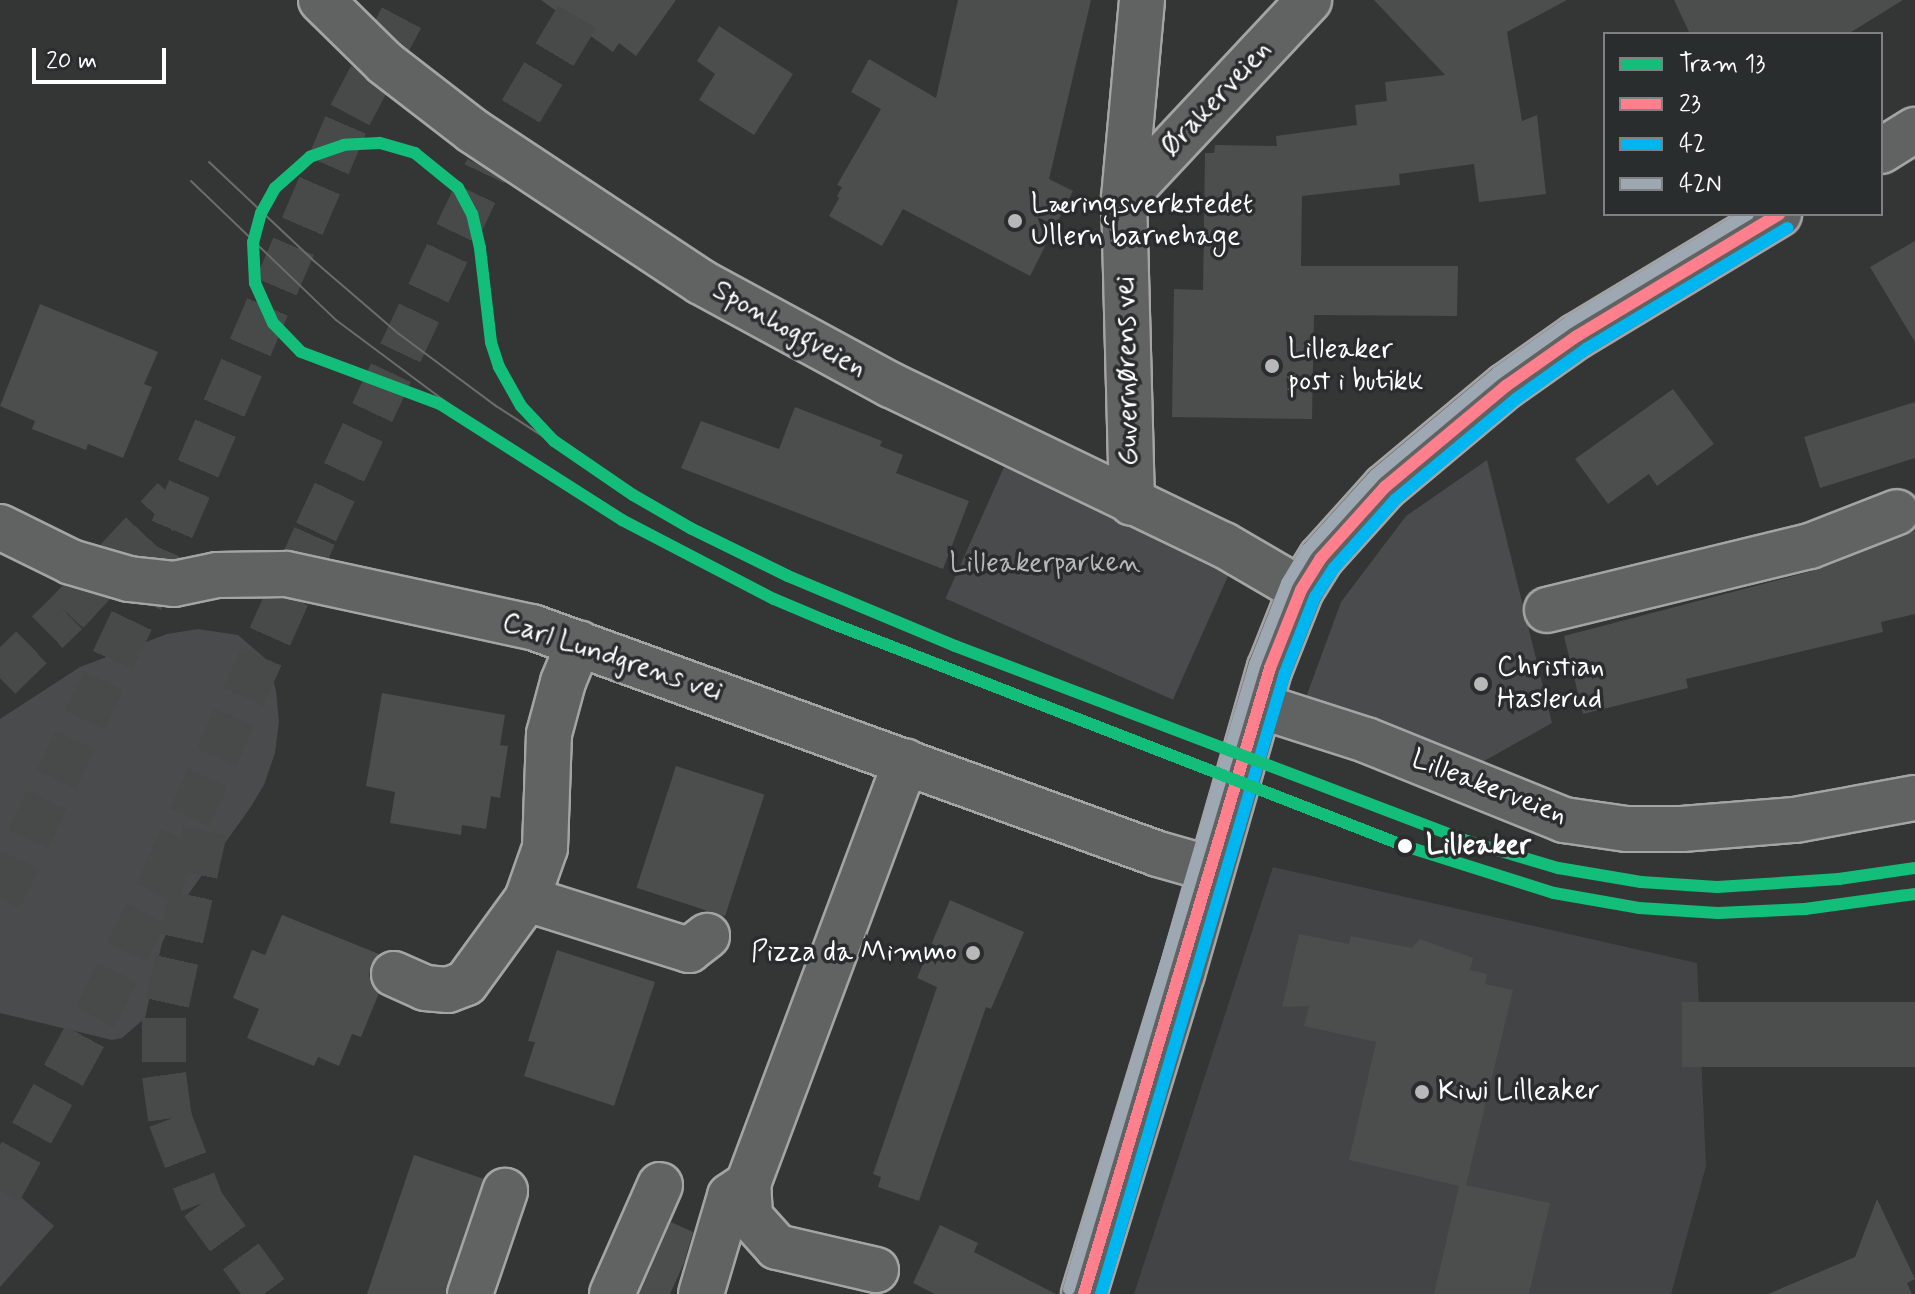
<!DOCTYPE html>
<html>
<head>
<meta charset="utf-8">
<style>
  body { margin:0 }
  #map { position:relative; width:1915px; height:1294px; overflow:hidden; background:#343535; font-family:Mynerve,sans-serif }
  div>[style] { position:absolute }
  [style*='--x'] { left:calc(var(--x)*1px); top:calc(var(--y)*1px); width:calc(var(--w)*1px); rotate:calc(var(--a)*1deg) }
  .built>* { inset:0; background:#424445 }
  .green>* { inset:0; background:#494b4c; transform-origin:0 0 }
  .building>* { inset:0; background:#4c4d4d; transform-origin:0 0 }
  .highway-tunnel>* { height:44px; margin-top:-22px; transform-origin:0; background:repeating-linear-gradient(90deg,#484949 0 44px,transparent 0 66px) }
  .roads { filter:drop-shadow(2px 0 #a4a4a4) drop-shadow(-2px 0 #a4a4a4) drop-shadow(0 2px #a4a4a4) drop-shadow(0 -2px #a4a4a4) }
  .minor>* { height:44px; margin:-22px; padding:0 22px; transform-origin:22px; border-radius:22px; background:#616262 }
  .major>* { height:44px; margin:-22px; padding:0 22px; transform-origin:22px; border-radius:22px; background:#616262 }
  .tram>* { height:2px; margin:-1px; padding:0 1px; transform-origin:1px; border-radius:1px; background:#6b6c6c }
  .bus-1>* { height:12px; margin:-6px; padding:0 6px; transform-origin:6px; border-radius:6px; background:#ff808c }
  .bus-2>* { height:12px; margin:-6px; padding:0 6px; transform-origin:6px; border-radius:6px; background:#00b6f1 }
  .bus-3>* { height:12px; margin:-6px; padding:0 6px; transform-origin:6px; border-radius:6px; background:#9da8b2 }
  .tram-1>* { height:12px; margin:-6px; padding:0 6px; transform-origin:6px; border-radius:6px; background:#13be7a }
  .dots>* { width:22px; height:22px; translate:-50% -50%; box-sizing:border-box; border:4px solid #2a2d2e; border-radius:50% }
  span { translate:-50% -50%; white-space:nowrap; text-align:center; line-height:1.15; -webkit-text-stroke:7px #2a2d2e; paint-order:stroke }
  .street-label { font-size:28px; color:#fff }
  .poi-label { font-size:28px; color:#fff }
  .left { translate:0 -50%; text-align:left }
  .right { translate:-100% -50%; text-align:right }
  .park-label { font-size:28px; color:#b7b9b9 }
  .stop-label { font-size:28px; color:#fff; font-weight:700 }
  .legend { position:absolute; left:1603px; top:32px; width:280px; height:184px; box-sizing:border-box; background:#2a2d2e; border:2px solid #7f8182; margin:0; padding:10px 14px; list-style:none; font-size:24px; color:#fff }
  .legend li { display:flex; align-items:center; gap:16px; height:40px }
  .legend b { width:40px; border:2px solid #7f8182 }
  .scale { position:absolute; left:32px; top:48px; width:134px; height:36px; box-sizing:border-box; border:4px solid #fff; border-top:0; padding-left:10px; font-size:24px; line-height:28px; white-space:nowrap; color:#fff; -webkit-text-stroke:6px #2a2d2e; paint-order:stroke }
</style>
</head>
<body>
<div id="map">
  <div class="built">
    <div style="clip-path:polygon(1273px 867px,1697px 963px,1706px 1166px,1671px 1294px,1134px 1294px)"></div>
  </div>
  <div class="green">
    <div style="clip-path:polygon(1487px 460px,1552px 723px,1477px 765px,1305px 700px,1341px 602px,1406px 516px)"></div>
    <div style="left:1004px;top:467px;width:249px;height:144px;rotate:24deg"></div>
    <div style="clip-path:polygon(198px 629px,238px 635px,268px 661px,276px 691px,279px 722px,275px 753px,264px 785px,250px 808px,180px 906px,162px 943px,145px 1018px,122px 1038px,112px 1040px,0 1013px,0 719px,80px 667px,167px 634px)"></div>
    <div style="clip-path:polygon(0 1179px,54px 1226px,0 1287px)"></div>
  </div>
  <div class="building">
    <div style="clip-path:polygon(541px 0,676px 0,636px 56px,619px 43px,613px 52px)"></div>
    <div style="clip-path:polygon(958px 0,1091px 0,1049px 179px,1073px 191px,1030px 276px,903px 209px,882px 246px,829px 216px,839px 198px,837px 196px,842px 187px,837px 185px,881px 109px,851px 92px,869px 59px,936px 98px)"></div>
    <div style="clip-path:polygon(1374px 0,1567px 0,1507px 32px,1522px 121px,1537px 115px,1546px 194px,1479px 202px,1474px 164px,1399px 174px,1400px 185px,1302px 196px,1301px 266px,1458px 266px,1457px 316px,1314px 315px,1312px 419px,1172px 417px,1174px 289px,1203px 290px,1205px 153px,1214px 153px,1215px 145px,1277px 146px,1276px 136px,1357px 125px,1355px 105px,1387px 101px,1385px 82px,1445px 75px)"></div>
    <div style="clip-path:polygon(1674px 0,1903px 0,1848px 34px,1690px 34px)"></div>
    <div style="clip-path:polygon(719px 26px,793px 74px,754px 135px,699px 100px,715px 74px,697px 61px)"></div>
    <div style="clip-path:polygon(1915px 241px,1915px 342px,1870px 267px)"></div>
    <div style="clip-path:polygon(40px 304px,158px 352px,144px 384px,152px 387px,123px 458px,88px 444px,86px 450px,32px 429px,35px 421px,0 406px)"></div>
    <div style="clip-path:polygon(1673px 389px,1714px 444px,1657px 486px,1649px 474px,1608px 504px,1575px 459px)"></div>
    <div style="clip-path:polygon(1915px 402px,1915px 458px,1820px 488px,1804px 437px)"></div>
    <div style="clip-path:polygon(795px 407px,882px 441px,880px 446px,903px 455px,896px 473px,969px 501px,943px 569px,681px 468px,701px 421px,779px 449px)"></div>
    <div style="clip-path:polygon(1915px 531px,1915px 614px,1881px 622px,1883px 632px,1686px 679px,1688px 688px,1583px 714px,1564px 636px,1816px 570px)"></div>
    <div style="clip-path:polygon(382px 693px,505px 715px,500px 745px,508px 746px,500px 798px,491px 796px,486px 829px,462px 825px,461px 835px,390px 823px,395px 792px,366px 786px)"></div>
    <div style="left:676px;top:766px;width:93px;height:128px;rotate:18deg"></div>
    <div style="clip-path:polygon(950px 900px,1024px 932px,991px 1009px,986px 1007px,919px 1201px,878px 1187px,881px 1177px,873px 1174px,937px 987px,917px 978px)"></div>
    <div style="clip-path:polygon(282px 915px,379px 954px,371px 964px,369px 976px,379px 993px,361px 1037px,352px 1034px,339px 1066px,318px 1057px,314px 1066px,247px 1038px,259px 1009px,233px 998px,252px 950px,265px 955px)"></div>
    <div style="clip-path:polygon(1299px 934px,1349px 944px,1351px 936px,1412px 948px,1420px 939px,1473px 958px,1470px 970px,1487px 974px,1485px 984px,1513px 990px,1466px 1185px,1550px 1203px,1529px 1294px,1434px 1294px,1459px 1186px,1349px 1160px,1376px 1042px,1304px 1026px,1309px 1006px,1282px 1007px)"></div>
    <div style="clip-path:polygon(557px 950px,655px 982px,614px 1106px,524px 1076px,535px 1042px,528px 1041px)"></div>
    <div style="left:1915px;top:1002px;width:65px;height:233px;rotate:90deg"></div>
    <div style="clip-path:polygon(414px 1155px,484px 1179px,446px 1294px,367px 1294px)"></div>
    <div style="clip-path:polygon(1877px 1199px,1915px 1279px,1907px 1283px,1912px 1294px,1768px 1294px,1855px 1257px)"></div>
    <div style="clip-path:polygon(671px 1222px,693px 1232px,684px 1263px,670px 1294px,639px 1294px)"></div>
    <div style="clip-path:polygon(940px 1225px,978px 1243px,974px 1252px,1056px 1294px,935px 1294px,913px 1283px)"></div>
  </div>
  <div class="highway-tunnel">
    <div style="--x:0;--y:678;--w:93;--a:-44.1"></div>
    <div style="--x:67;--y:613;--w:157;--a:-47.1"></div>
    <div style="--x:205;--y:831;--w:191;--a:102.4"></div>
    <div style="--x:164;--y:1018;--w:57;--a:90"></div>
    <div style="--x:164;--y:1075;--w:44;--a:82.2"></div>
    <div style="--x:170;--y:1119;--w:90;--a:69.1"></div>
    <div style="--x:202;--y:1203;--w:112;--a:54"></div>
    <div style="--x:0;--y:899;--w:342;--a:-64.7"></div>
    <div style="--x:146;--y:590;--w:517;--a:-66.76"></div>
    <div style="--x:350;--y:115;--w:130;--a:-62.1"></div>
    <div style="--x:0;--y:1191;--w:204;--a:-61.3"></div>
    <div style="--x:98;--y:1012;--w:149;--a:-64.1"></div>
    <div style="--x:163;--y:878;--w:378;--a:-66.1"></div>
    <div style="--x:316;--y:532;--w:402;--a:-64.8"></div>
    <div style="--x:487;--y:168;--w:196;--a:-59.2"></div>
  </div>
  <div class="roads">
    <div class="minor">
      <div style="--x:321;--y:0;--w:90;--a:44.5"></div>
      <div style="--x:385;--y:63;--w:111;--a:37.7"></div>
      <div style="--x:473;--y:131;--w:273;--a:33.5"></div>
      <div style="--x:701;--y:282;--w:216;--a:28.5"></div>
      <div style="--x:891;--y:385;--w:369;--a:25.7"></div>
      <div style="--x:1224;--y:545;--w:89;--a:30.3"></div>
      <div style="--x:1124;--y:198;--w:271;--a:-46.9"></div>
      <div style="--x:1132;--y:503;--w:305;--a:-91.5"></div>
      <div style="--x:1124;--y:198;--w:199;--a:-84.8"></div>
      <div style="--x:0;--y:527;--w:79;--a:26.2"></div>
      <div style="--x:71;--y:562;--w:60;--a:16.3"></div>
      <div style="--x:129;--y:579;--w:45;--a:6.3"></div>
      <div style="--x:174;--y:584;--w:44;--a:-11.8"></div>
      <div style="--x:217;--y:575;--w:69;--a:-0.8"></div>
      <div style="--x:286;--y:574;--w:252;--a:12.2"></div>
      <div style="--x:532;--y:627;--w:666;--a:19.93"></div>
      <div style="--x:1158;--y:854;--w:55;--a:15.8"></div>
      <div style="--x:1547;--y:610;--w:271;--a:-13.7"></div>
      <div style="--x:1810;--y:546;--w:93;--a:-21.3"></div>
      <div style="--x:1260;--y:706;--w:111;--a:17.8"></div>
      <div style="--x:1366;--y:740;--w:214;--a:22"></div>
      <div style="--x:1564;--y:820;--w:63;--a:8.3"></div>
      <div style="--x:1626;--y:829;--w:56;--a:0"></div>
      <div style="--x:1682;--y:829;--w:113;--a:-4.6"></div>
      <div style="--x:1795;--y:820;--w:122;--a:-10.4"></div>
      <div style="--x:527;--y:899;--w:170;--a:17.5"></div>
      <div style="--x:689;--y:950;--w:23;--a:-38"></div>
      <div style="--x:394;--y:974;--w:34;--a:24"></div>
      <div style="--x:425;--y:988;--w:23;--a:5"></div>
      <div style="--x:448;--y:990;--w:19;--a:-21"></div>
      <div style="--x:466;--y:983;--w:104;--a:-54"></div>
      <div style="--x:527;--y:899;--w:54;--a:-70.6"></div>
      <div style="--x:545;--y:848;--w:114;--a:-88"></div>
      <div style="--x:549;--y:734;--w:54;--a:-74.9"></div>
      <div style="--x:563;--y:682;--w:42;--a:-67.7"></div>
      <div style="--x:876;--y:1270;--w:102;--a:-166.9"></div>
      <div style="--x:777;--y:1247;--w:40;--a:-132"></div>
      <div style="--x:750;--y:1217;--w:33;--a:-93"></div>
      <div style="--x:748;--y:1184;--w:451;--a:-69.5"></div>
      <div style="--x:470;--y:1294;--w:109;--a:-71.2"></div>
      <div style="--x:612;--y:1294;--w:119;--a:-66.2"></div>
      <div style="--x:701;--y:1294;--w:102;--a:-73.5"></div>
      <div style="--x:730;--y:1196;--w:22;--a:-34"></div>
    </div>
    <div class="major">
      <div style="--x:1881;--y:151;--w:40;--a:-32"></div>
      <div style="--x:1084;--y:1294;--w:335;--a:-73"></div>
      <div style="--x:1182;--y:974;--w:318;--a:-74"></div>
      <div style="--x:1270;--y:668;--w:84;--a:-68.3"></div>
      <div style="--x:1301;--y:590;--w:38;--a:-58"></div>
      <div style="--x:1321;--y:558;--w:96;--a:-48"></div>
      <div style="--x:1385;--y:487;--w:158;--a:-39.9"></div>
      <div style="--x:1506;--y:386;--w:87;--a:-35.2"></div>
      <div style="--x:1577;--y:336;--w:236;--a:-31.1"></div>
    </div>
  </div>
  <div class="tram">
    <div style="--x:209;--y:162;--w:144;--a:43.3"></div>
    <div style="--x:314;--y:261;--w:112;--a:40.7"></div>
    <div style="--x:399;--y:334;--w:121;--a:36.6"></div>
    <div style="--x:496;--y:406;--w:101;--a:32.9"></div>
    <div style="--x:191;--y:181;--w:201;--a:43.8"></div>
    <div style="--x:336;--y:320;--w:182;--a:36.7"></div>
  </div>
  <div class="bus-1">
    <div style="--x:1084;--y:1294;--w:653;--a:-73.45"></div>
    <div style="--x:1270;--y:668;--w:84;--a:-68.3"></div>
    <div style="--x:1301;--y:590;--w:38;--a:-58"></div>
    <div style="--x:1321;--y:558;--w:96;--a:-48"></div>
    <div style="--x:1385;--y:487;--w:158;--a:-39.9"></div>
    <div style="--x:1506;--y:386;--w:87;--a:-35.2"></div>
    <div style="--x:1577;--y:336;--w:236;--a:-31.1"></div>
  </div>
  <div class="bus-2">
    <div style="--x:1101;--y:1294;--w:648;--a:-73.5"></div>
    <div style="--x:1285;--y:673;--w:82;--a:-68.5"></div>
    <div style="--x:1315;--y:597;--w:35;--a:-57"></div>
    <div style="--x:1334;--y:568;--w:93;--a:-48.1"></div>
    <div style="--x:1396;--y:499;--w:156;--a:-39.8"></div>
    <div style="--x:1516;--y:399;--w:86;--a:-35.5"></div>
    <div style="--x:1586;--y:349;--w:235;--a:-31"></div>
  </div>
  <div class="bus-3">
    <div style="--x:1069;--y:1289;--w:652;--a:-73.43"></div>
    <div style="--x:1255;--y:664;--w:87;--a:-68.4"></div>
    <div style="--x:1287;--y:583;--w:39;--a:-59"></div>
    <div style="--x:1307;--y:550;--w:101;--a:-47.8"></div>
    <div style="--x:1375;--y:475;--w:159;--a:-39.9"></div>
    <div style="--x:1497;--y:373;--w:88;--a:-35.3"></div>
    <div style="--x:1569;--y:322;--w:209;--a:-31.1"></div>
  </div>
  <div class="tram-1">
    <div style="--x:1915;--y:868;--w:77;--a:171.8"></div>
    <div style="--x:1839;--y:879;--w:122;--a:176.2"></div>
    <div style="--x:1717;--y:887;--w:76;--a:-176.2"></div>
    <div style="--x:1641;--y:882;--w:84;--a:-170.4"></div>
    <div style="--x:1558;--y:868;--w:95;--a:-163.5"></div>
    <div style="--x:1467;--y:841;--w:548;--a:-159.15"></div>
    <div style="--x:955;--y:646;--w:181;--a:-157.3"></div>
    <div style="--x:788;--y:576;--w:107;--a:-153.9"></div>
    <div style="--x:692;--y:529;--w:68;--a:-150"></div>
    <div style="--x:633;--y:495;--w:96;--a:-145.6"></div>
    <div style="--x:554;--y:441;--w:48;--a:-133.3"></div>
    <div style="--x:521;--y:406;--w:45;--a:-119.4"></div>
    <div style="--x:499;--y:367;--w:26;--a:-108"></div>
    <div style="--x:491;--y:342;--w:95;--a:-96.7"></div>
    <div style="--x:480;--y:248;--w:35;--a:-103"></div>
    <div style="--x:472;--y:214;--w:30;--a:-118"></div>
    <div style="--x:458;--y:188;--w:55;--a:-140.9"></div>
    <div style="--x:415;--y:153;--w:37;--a:-164"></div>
    <div style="--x:379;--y:143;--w:35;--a:177"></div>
    <div style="--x:344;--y:145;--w:36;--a:161"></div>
    <div style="--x:310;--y:157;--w:47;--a:138.5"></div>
    <div style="--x:275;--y:188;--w:29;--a:119"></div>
    <div style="--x:261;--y:213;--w:30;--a:105"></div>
    <div style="--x:253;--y:242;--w:41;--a:87.2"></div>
    <div style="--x:255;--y:283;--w:44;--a:65.8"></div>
    <div style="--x:273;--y:323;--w:40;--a:46"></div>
    <div style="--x:301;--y:352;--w:148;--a:20.5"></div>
    <div style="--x:440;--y:404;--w:216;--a:32.5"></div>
    <div style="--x:622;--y:520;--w:171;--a:27.5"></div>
    <div style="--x:774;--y:599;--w:56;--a:22.9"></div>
    <div style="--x:826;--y:621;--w:621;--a:21.24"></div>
    <div style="--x:1405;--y:846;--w:156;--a:17.5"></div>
    <div style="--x:1554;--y:893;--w:86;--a:10"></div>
    <div style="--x:1639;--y:908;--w:79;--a:3.6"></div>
    <div style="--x:1718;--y:913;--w:87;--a:-2.6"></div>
    <div style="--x:1805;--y:909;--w:111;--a:-7.8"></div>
  </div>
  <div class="dots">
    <div style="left:1015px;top:221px;background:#b8b8b8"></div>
    <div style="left:1272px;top:366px;background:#b8b8b8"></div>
    <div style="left:1481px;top:684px;background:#b8b8b8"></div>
    <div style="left:1405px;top:846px;background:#fff"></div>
    <div style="left:973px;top:953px;background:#b8b8b8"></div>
    <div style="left:1422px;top:1092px;background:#b8b8b8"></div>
  </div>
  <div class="street-label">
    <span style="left:1217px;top:99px;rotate:-47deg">Ørakerveien</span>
    <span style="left:789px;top:330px;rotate:29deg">Sponhoggveien</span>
    <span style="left:1128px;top:371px;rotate:-91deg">Guvernørens vei</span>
    <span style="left:612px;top:658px;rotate:18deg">Carl Lundgrens vei</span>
    <span style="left:1489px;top:788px;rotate:21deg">Lilleakerveien</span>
  </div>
  <div class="poi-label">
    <span class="left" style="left:1031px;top:221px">Læringsverkstedet<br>Ullern barnehage</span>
    <span class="left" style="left:1288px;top:366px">Lilleaker<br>post i butikk</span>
    <span class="left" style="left:1497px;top:684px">Christian<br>Haslerud</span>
    <span class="right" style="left:957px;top:953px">Pizza da Mimmo</span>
    <span class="left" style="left:1438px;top:1092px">Kiwi Lilleaker</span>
  </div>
  <div class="park-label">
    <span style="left:1045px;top:564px">Lilleakerparken</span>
  </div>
  <div class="stop-label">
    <span class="left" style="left:1426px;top:846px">Lilleaker</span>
  </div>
  <ul class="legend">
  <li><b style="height:10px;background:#13be7a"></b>Tram 13</li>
  <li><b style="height:10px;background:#ff808c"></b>23</li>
  <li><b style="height:10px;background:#00b6f1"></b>42</li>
  <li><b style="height:10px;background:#9da8b2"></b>42N</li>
  </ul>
  <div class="scale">20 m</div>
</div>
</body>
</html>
